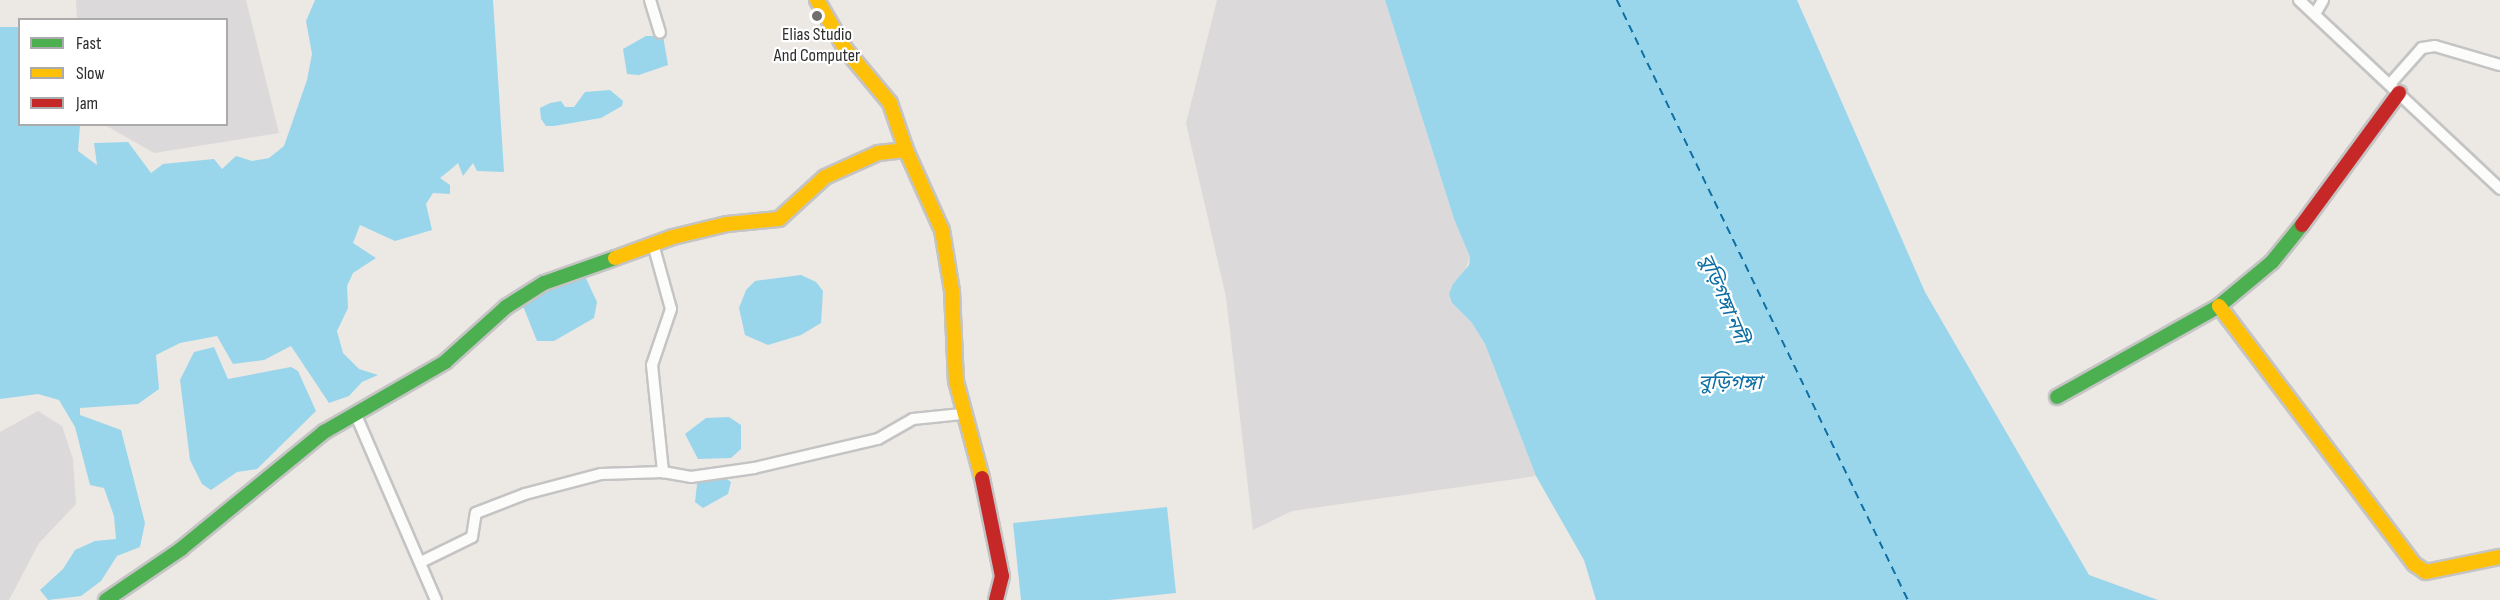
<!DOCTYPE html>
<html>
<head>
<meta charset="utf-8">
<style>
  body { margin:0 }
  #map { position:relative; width:2500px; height:600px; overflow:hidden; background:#ece8e4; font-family:"Sofia Sans Condensed","Noto Sans Bengali",sans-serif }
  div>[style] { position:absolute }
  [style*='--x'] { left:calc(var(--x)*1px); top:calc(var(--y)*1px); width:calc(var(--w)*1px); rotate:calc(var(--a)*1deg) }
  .industrial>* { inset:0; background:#dcd9db }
  .water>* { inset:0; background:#99d6ec }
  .ferry>* { height:1.5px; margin-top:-0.75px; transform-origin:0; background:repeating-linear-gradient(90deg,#0d6fa3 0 8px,transparent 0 14px) }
  .roads { filter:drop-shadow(2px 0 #c5c4c5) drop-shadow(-2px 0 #c5c4c5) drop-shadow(0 2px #c5c4c5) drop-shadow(0 -2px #c5c4c5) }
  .street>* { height:10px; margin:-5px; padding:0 5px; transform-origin:5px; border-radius:5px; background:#fcfcfb }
  .fast>* { height:14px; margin:-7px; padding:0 7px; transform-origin:7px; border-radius:7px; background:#4caf50 }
  .slow>* { height:14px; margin:-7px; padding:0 7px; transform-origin:7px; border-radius:7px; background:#ffc107 }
  .jam>* { height:14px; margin:-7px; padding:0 7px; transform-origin:7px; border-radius:7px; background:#c62828 }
  .dots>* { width:16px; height:16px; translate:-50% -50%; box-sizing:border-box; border:3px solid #fff; border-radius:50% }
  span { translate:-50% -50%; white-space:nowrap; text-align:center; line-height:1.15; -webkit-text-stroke:4.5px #fff; paint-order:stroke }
  .poi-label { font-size:18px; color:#2e2e2e }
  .water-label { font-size:20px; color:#0d6fa3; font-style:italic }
  .legend { position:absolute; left:18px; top:18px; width:210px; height:108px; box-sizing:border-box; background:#fff; border:2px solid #ababab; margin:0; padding:8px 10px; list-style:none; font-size:18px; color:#2e2e2e }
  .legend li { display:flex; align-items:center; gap:12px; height:30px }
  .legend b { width:30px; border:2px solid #ababab }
</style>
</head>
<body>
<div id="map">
  <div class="industrial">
    <div style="clip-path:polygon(76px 0,246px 0,279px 133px,154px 153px,105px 125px,226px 124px,226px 20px,77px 19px)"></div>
    <div style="clip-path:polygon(1217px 0,1385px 0,1454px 219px,1470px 257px,1452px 303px,1472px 323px,1485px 344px,1536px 476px,1292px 511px,1253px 530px,1226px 297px,1186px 123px)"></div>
    <div style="clip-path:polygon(38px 411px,62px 426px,73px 459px,76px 504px,39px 543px,9px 600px,0 600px,0 432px)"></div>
  </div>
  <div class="water">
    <div style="clip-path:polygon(315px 0,493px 0,504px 172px,477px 171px,473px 163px,463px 176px,458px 163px,450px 170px,440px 178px,450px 185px,450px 194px,433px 193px,426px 204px,432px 230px,395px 241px,360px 225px,353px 243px,376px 258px,353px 273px,347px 286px,348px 308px,337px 331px,343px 353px,359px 369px,378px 375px,362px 382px,349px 396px,329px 403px,291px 346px,264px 360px,233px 364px,217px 336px,180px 343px,156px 355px,159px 389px,138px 404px,80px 408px,80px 415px,121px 430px,145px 523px,140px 547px,117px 556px,101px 581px,81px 596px,48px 600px,40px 590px,63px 569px,75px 550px,95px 541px,116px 539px,114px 516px,104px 488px,90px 485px,75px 427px,59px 400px,38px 394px,0 399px,0 27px,19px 27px,20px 124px,80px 125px,78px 151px,97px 165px,94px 143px,128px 142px,151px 173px,163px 164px,214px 159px,222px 169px,236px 156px,252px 161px,269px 158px,284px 146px,307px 80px,312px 54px,306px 21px)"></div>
    <div style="clip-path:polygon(1385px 0,1797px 0,1925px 292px,2089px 575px,2158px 600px,1596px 600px,1584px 560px,1536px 476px,1485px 344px,1472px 323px,1452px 303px,1449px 294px,1453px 284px,1469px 265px,1470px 257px,1454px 219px)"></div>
    <div style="clip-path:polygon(646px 36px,663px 36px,668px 65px,639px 75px,627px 74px,623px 49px)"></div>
    <div style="clip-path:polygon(610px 90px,623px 101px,622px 106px,601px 118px,554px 126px,546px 126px,541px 119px,540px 108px,550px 103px,561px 101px,565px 107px,574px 107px,585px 92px)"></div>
    <div style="clip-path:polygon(584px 274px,597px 302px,594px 318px,554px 341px,537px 341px,523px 306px,540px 287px)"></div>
    <div style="clip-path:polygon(801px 275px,816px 282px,823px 291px,821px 323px,801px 335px,768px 345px,745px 335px,739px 308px,746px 290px,755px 281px)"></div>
    <div style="clip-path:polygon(214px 347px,228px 379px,291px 367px,298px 371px,316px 411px,257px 469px,237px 472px,211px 490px,202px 484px,190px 460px,180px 380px,194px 352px)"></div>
    <div style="clip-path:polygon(729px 417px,741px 425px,741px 449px,731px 458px,698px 459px,685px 434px,706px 418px)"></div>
    <div style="clip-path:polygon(698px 476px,724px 477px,731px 482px,728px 494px,703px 508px,695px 502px)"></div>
    <div style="clip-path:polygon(1167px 507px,1176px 593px,1109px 600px,1021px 600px,1013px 523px)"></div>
  </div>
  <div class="ferry">
    <div style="--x:1617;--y:0;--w:667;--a:64.13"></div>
  </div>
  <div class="roads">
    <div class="street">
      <div style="--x:650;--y:0;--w:34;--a:73"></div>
      <div style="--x:2299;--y:0;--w:276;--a:43.2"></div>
      <div style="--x:2315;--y:14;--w:16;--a:-60"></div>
      <div style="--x:2390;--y:84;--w:48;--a:-48.4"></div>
      <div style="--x:2422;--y:48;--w:13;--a:-9"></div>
      <div style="--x:2435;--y:46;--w:68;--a:16.3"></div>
      <div style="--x:653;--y:244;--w:67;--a:74.5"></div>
      <div style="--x:671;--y:309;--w:59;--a:108.7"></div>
      <div style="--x:652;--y:365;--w:108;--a:84.1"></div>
      <div style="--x:663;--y:472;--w:28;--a:10"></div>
      <div style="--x:691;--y:477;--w:64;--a:-8.1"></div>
      <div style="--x:754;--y:468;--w:127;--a:-13.2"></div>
      <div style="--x:878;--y:439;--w:40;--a:-29.7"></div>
      <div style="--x:913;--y:419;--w:49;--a:-5.8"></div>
      <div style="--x:355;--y:413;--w:204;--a:66.6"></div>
      <div style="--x:421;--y:562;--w:57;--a:-26.1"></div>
      <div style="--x:472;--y:537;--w:24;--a:-81"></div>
      <div style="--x:476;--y:513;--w:53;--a:-21.2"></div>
      <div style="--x:525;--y:494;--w:79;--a:-14.7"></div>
      <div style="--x:601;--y:474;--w:62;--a:-1.8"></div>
    </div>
    <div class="fast">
      <div style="--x:2057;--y:397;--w:186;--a:-29.3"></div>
      <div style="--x:2219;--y:306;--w:69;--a:-39.7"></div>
      <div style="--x:2272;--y:262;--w:48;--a:-51"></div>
      <div style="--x:106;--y:600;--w:91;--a:-34.2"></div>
      <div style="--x:181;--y:549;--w:185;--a:-39.3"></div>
      <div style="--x:324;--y:432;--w:140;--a:-30"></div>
      <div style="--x:445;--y:362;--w:82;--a:-42"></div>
      <div style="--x:506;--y:307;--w:45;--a:-32.3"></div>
      <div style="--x:544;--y:283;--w:75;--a:-19.4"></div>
    </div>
    <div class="slow">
      <div style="--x:817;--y:0;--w:58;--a:59.9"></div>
      <div style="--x:846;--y:50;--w:69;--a:50.3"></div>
      <div style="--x:890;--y:103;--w:50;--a:71.2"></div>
      <div style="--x:906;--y:150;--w:88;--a:65.8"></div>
      <div style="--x:942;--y:230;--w:62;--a:80.7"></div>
      <div style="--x:952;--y:291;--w:90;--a:87.5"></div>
      <div style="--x:956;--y:381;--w:100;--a:75"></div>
      <div style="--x:615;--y:258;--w:62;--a:-19.9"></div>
      <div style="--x:673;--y:237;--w:56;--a:-13.5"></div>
      <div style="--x:727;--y:224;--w:52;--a:-5.5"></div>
      <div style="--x:779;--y:219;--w:62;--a:-42.4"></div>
      <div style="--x:825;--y:177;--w:58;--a:-24.4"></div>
      <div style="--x:878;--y:153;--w:28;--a:-6"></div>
      <div style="--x:2219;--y:306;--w:323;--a:52.9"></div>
      <div style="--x:2414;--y:564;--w:14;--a:34"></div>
      <div style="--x:2426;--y:572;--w:76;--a:-11.5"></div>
    </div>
    <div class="jam">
      <div style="--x:2302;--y:225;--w:164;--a:-53.7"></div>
      <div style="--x:982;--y:478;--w:100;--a:78.5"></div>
      <div style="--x:1002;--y:576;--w:25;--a:104"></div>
    </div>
  </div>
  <div class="dots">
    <div style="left:817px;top:16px;background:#706f6e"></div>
  </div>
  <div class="poi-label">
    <span style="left:817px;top:46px">Elias Studio<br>And Computer</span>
  </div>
  <div class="water-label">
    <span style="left:1723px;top:299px;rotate:67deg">বুড়িগঙ্গা নদী</span>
    <span style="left:1730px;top:383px">বুড়িগঙ্গা</span>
  </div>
  <ul class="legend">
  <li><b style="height:8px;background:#4caf50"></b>Fast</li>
  <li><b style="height:8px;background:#ffc107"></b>Slow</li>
  <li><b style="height:8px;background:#c62828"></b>Jam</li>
  </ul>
</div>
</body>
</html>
